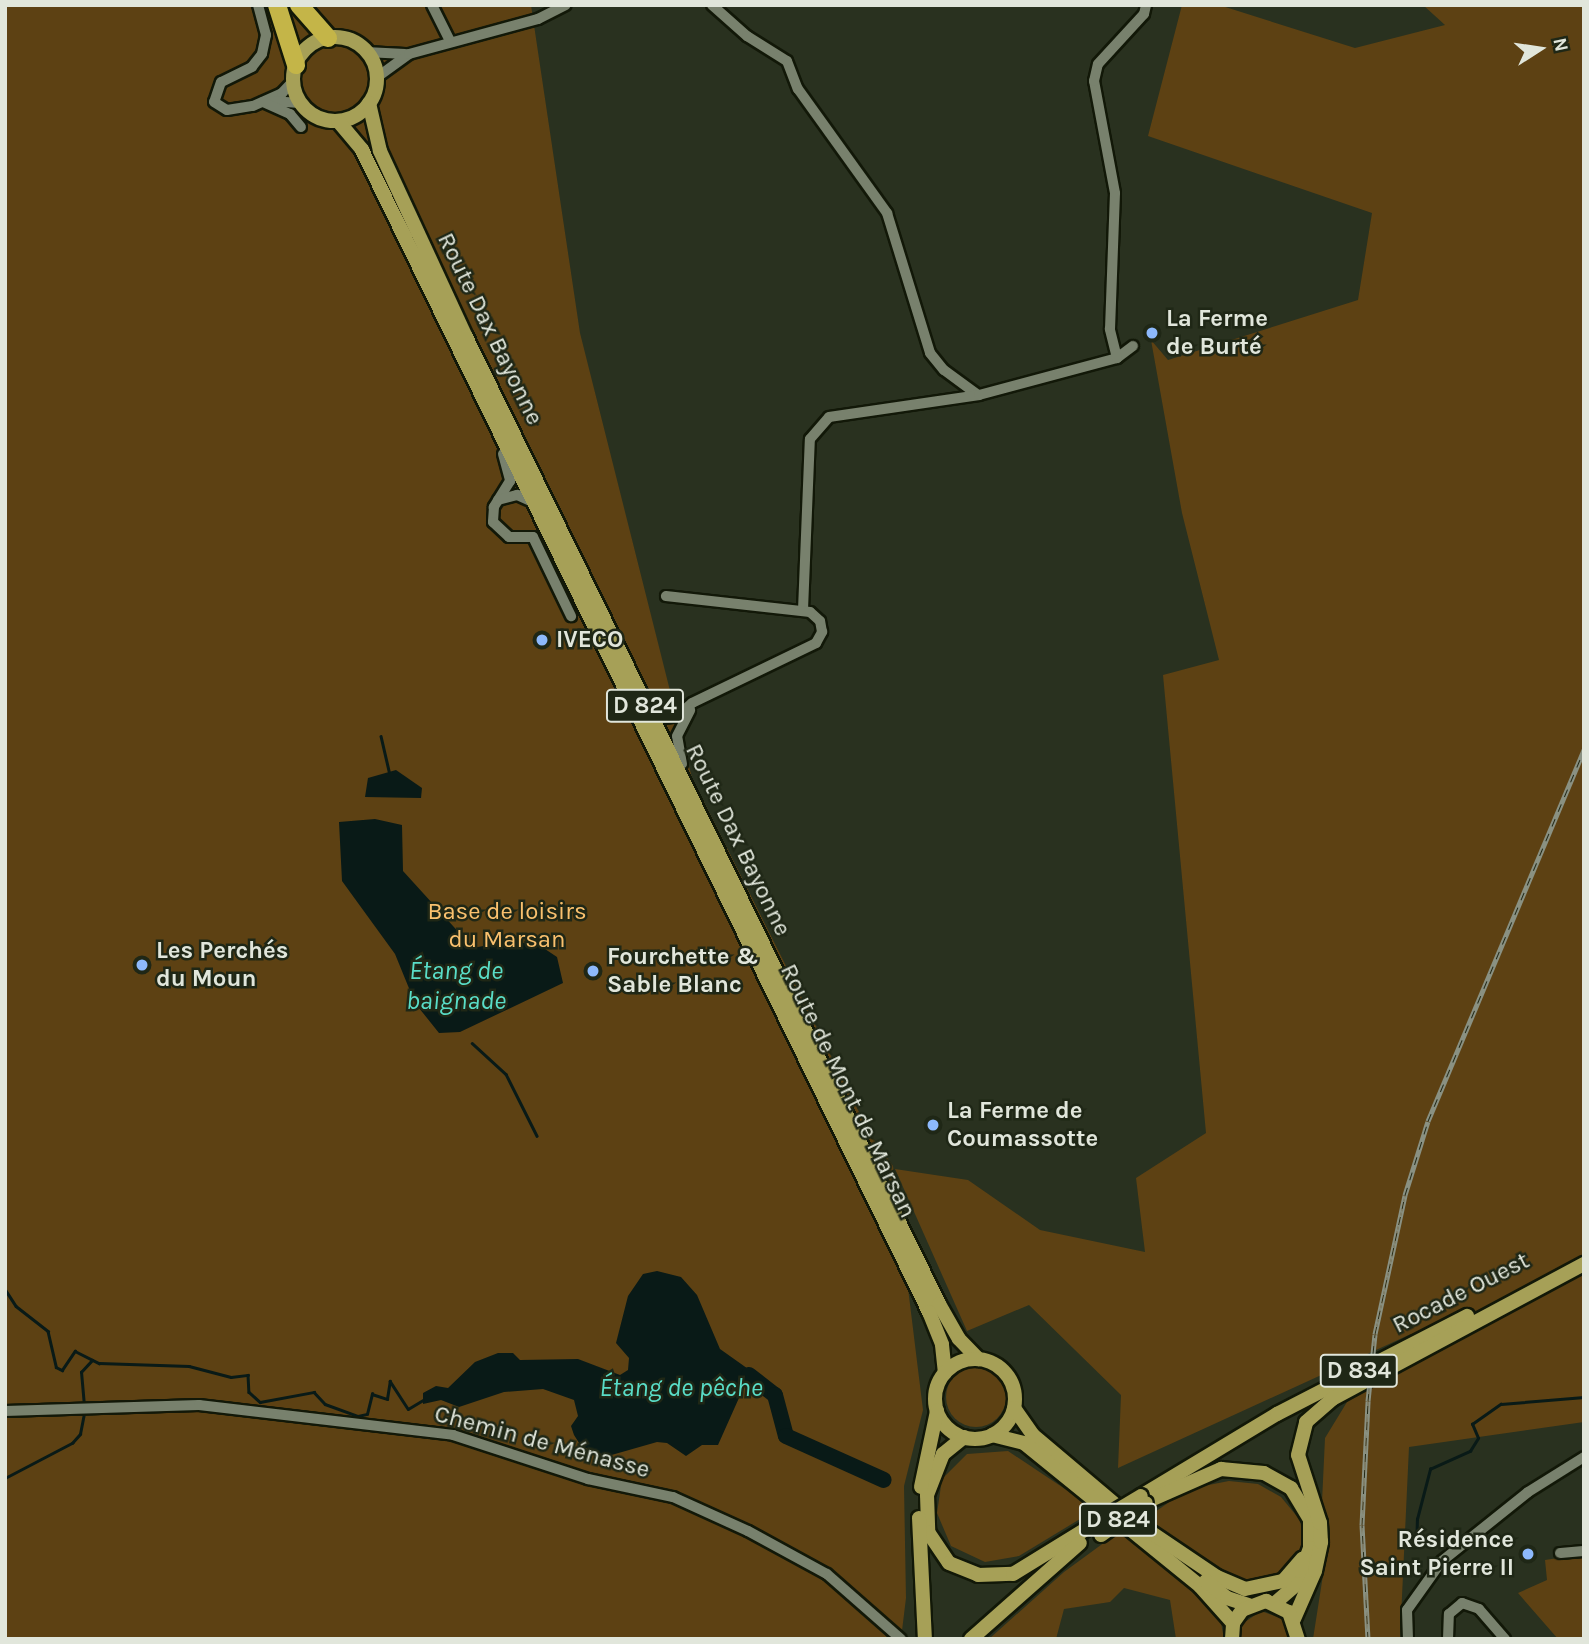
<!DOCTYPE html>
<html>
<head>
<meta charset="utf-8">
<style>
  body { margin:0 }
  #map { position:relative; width:1589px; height:1644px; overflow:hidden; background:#29311f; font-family:Karla,sans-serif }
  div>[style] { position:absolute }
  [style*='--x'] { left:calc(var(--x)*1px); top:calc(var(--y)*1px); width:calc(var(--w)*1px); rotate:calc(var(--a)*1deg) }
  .green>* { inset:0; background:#5d4113 }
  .round { border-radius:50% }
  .water>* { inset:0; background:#091a17 }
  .stream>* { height:2.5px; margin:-1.25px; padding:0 1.25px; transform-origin:1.25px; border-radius:1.25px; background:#091a17 }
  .river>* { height:16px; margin:-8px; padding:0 8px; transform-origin:8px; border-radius:8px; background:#091a17 }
  .roads { filter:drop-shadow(2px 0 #121808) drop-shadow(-2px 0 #121808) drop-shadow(0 2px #121808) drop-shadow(0 -2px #121808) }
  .street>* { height:10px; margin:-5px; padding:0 5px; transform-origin:5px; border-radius:5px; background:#78816d }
  .primary>* { height:14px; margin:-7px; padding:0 7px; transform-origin:7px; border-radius:7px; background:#a6a057 }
  .primary>.ring { margin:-7px; padding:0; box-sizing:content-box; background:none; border:14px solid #a6a057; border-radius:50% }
  .highway>* { height:18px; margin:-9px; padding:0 9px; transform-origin:9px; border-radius:9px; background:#c4b548 }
  .rail>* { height:5px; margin-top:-2.5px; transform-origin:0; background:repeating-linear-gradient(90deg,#1f2716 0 8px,#8a9182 0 16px); box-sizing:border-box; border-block:2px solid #8a9182 }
  .bridges { filter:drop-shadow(2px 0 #121808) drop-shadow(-2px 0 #121808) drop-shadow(0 2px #121808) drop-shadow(0 -2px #121808) }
  .primary-bridge>* { height:14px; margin:-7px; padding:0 7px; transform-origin:7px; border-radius:7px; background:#a6a057 }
  .dots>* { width:19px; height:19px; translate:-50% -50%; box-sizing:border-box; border:4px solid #1f2716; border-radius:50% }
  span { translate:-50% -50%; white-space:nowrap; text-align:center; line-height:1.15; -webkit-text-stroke:5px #1f2716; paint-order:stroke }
  .shield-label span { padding:2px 5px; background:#1f2716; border:2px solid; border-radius:5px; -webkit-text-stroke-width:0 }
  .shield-label { font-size:23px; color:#e1e6db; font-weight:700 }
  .poi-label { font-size:24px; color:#e1e6db; font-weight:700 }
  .left { translate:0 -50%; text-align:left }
  .right { translate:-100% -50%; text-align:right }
  .street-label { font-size:24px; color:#e1e6db }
  .park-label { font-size:24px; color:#fac16e }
  .water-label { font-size:26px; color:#59ddc7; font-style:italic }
  .frame { position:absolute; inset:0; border:7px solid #e1e6db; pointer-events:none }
  .north { position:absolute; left:1505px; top:14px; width:70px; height:70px; -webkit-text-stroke:5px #1f2716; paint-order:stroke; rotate:78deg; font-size:19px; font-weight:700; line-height:28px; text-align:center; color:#e1e6db }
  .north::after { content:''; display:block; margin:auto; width:24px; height:32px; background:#e1e6db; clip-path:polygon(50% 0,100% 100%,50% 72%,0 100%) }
</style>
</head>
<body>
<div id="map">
  <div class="green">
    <div style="clip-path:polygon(5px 5px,531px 5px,580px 333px,692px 778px,870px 1134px,893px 1166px,923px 1410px,904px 1486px,906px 1598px,901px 1639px,5px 1639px)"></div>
    <div style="clip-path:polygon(1182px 5px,1219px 5px,1355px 48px,1445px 25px,1423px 5px,1584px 5px,1584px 1422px,1409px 1447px,1400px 1639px,1313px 1639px,1328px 1543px,1328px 1520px,1322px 1502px,1325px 1438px,1347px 1402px,1422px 1359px,1411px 1334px,1118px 1468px,1121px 1395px,1029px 1305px,967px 1331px,895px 1169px,968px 1180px,1040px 1230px,1145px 1252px,1136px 1178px,1206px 1133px,1163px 675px,1219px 660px,1182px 513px,1151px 340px,1168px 360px,1358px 300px,1372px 213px,1148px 136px)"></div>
    <div class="round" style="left:946px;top:1367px;width:60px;height:60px"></div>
    <div style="clip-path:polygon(1008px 1451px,1086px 1503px,1085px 1516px,1019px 1556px,985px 1562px,951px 1546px,937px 1513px,942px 1479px,967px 1454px)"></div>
    <div style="clip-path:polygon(1229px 1481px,1258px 1484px,1281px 1497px,1300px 1520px,1305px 1550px,1294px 1573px,1248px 1583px,1209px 1567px,1142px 1521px,1188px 1489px)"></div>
    <div style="clip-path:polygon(1120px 1531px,1208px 1599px,1220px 1617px,1224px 1639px,1176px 1639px,1170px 1600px,1124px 1588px,1110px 1602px,1064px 1609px,1056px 1639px,989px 1639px,1064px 1572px)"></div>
    <div style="clip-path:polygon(1584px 1554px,1584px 1639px,1558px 1639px,1518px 1593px,1547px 1580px,1545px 1560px)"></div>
    <div style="clip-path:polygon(1261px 1611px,1283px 1619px,1289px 1639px,1240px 1639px,1242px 1624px)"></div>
  </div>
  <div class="water">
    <div style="clip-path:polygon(396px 770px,422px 788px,421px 798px,365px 797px,368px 778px)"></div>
    <div style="clip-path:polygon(375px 819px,402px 825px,403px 871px,473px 948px,509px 941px,539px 945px,557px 957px,563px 983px,460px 1032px,439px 1033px,415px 1003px,395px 954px,342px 881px,339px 822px)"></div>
    <div style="clip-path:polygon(657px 1271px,681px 1277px,697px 1295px,720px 1349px,751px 1371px,718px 1445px,702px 1445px,686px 1456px,667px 1443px,657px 1442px,608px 1456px,595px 1452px,581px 1446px,574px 1435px,571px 1426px,578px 1416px,574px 1400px,543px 1389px,504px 1392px,459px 1407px,441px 1400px,423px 1404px,423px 1393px,436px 1386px,448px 1388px,475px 1362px,498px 1353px,513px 1353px,520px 1360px,578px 1359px,620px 1375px,628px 1370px,629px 1358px,616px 1343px,628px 1296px,643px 1274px)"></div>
  </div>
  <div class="stream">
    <div style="--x:381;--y:736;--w:36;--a:77"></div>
    <div style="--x:472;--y:1043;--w:46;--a:42.4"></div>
    <div style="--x:506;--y:1074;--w:69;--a:63.4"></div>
    <div style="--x:5;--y:1289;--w:20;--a:57"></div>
    <div style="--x:16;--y:1306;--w:41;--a:38"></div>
    <div style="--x:48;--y:1331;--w:37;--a:77"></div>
    <div style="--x:56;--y:1367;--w:7;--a:27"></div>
    <div style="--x:62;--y:1370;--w:23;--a:-56"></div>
    <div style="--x:75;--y:1351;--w:27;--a:27"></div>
    <div style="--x:99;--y:1363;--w:90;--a:1.9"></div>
    <div style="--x:189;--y:1366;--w:43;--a:14.7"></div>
    <div style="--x:231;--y:1377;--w:17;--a:-7"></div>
    <div style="--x:248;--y:1375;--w:17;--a:87"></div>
    <div style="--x:249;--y:1392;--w:15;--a:42"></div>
    <div style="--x:260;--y:1402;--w:55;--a:-10.5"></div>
    <div style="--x:314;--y:1392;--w:16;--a:47"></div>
    <div style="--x:325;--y:1404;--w:35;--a:20"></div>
    <div style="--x:358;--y:1416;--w:9;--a:-13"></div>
    <div style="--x:367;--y:1414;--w:21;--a:-76"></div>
    <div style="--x:372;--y:1394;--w:16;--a:18"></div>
    <div style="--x:387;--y:1399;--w:18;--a:-81"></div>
    <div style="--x:390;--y:1381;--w:33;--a:57"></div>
    <div style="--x:408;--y:1409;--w:17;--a:-31"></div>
    <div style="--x:84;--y:1406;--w:34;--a:-95"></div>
    <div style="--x:81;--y:1372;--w:16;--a:-47"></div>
    <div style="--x:5;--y:1478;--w:76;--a:-27.6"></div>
    <div style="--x:72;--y:1443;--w:12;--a:-48"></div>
    <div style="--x:80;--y:1434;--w:21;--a:-79"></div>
    <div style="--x:1416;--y:1547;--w:28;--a:-88"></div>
    <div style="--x:1417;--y:1519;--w:52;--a:-75.4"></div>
    <div style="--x:1430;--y:1469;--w:44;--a:-24.2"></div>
    <div style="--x:1470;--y:1451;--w:15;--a:-58"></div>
    <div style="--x:1478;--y:1438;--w:15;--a:-113"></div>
    <div style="--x:1472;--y:1424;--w:35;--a:-35"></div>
    <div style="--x:1501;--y:1404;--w:83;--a:-4.8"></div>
  </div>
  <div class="river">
    <div style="--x:749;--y:1375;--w:33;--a:38"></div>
    <div style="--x:775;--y:1395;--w:42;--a:75"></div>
    <div style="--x:786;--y:1436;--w:107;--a:24.2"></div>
  </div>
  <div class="roads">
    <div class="street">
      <div style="--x:258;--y:5;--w:31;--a:75"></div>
      <div style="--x:266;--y:35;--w:19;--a:102"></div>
      <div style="--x:262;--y:54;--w:16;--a:128"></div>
      <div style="--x:252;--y:67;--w:34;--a:154"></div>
      <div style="--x:221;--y:82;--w:21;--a:109"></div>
      <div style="--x:214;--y:102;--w:15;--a:32"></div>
      <div style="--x:227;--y:110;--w:26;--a:-9"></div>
      <div style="--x:253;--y:106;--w:32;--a:-24"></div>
      <div style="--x:282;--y:93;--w:16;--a:-47"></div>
      <div style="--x:432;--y:5;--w:40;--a:63.4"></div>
      <div style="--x:712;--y:5;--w:47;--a:41.5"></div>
      <div style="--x:747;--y:36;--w:47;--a:32"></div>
      <div style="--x:787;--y:61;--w:30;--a:69"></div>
      <div style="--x:798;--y:89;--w:153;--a:54.3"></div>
      <div style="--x:887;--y:213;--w:146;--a:72.9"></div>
      <div style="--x:930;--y:353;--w:22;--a:51"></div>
      <div style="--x:944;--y:370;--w:42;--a:36.3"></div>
      <div style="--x:366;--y:52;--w:39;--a:3"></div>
      <div style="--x:376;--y:78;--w:41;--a:-36"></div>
      <div style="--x:409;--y:54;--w:134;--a:-15.2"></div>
      <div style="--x:538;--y:19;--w:31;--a:-27"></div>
      <div style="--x:271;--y:101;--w:29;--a:4"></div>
      <div style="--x:263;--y:102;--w:30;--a:24"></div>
      <div style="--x:290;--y:114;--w:17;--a:50"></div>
      <div style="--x:1117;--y:358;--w:20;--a:-37"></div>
      <div style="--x:503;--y:454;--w:28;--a:75"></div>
      <div style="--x:510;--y:481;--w:31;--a:122"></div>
      <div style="--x:494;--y:507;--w:15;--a:94"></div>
      <div style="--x:493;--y:522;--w:22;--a:43"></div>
      <div style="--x:509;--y:537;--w:24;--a:0"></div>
      <div style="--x:533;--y:537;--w:88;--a:64.3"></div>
      <div style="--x:498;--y:500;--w:20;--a:-15"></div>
      <div style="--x:517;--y:495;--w:17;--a:24"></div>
      <div style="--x:803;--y:610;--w:171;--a:-87.7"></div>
      <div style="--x:810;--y:439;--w:29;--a:-49"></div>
      <div style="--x:829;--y:417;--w:152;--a:-8.3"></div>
      <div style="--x:979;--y:395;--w:143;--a:-15"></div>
      <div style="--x:1117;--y:358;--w:30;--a:-104"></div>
      <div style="--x:1110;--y:329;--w:136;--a:-87.9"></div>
      <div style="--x:1115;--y:193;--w:114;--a:-100.6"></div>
      <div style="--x:1094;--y:81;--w:17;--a:-77"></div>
      <div style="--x:1098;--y:64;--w:68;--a:-47.4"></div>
      <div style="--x:1144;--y:14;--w:9;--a:-77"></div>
      <div style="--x:651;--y:719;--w:25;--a:-5"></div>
      <div style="--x:676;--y:717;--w:21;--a:-41"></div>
      <div style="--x:692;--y:703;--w:138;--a:-25.8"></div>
      <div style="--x:816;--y:643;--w:13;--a:-61"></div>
      <div style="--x:822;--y:632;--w:11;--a:-100"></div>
      <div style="--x:820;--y:621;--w:13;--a:-138"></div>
      <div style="--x:810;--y:612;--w:145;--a:-173.7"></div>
      <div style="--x:682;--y:764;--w:28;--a:-100"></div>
      <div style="--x:677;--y:736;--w:29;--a:-63"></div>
      <div style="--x:5;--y:1411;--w:194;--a:-1.8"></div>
      <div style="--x:199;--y:1405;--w:256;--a:6.7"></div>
      <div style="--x:453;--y:1435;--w:142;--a:18.1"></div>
      <div style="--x:588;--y:1479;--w:87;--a:12"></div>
      <div style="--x:673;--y:1497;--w:82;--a:24.4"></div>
      <div style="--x:748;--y:1531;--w:90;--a:28.6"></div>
      <div style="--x:827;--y:1574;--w:98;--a:41.3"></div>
      <div style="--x:1560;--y:1553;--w:24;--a:-5"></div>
      <div style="--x:1408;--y:1639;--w:29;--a:-92"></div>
      <div style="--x:1407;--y:1610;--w:60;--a:-54.5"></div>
      <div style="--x:1442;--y:1561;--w:110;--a:-38.7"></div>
      <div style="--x:1528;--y:1492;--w:66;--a:-32"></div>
      <div style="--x:1448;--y:1639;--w:25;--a:-88"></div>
      <div style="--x:1449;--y:1614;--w:17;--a:-40"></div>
      <div style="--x:1462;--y:1603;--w:18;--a:19"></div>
      <div style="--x:1479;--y:1609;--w:40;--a:49"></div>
    </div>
    <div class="primary">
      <div class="ring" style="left:293px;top:37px;width:70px;height:70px"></div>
      <div style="--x:369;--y:103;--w:49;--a:77.1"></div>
      <div style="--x:380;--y:151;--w:205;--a:65.2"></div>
      <div style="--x:466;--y:337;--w:1076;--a:63.93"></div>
      <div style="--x:939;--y:1304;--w:40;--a:60.3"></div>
      <div style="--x:959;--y:1339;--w:28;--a:46"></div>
      <div style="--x:338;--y:121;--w:38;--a:50"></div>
      <div style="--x:362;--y:150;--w:1293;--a:63.99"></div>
      <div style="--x:929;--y:1312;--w:35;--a:68"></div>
      <div style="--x:942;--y:1345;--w:28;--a:84"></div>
      <div class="ring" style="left:935px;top:1359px;width:66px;height:66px"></div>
      <div style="--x:1014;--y:1408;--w:33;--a:55"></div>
      <div style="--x:1033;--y:1435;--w:126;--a:40.2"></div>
      <div style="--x:992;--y:1435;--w:33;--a:14"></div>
      <div style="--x:1024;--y:1443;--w:227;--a:39.1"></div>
      <div style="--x:1200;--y:1586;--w:50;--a:48.3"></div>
      <div style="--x:964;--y:1437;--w:27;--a:141"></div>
      <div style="--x:943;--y:1454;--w:44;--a:111.3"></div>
      <div style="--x:927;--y:1495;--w:37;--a:88"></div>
      <div style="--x:928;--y:1532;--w:37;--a:56"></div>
      <div style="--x:949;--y:1563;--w:31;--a:22"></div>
      <div style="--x:978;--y:1575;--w:35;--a:-2"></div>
      <div style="--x:1013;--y:1574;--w:92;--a:-31.6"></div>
      <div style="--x:921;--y:1487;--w:78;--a:-78.1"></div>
      <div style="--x:1141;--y:1496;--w:159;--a:-31.1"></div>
      <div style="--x:1277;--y:1414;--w:214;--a:-27.3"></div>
      <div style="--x:1148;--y:1501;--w:80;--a:-23.7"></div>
      <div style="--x:1221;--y:1469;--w:43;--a:5.3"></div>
      <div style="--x:1264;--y:1473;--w:31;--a:29"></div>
      <div style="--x:1291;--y:1488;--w:37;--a:59"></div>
      <div style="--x:1310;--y:1520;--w:28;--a:90"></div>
      <div style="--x:1310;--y:1548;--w:38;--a:110"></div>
      <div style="--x:1297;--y:1584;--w:29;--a:139"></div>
      <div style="--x:919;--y:1518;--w:121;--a:87.2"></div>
      <div style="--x:1140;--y:1525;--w:93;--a:34"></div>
      <div style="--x:1217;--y:1577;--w:30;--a:23"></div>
      <div style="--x:1245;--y:1589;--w:39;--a:-12"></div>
      <div style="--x:1283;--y:1581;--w:30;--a:-49"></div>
      <div style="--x:1206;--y:1581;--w:27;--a:39"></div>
      <div style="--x:1227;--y:1598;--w:23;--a:18"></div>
      <div style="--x:1294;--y:1619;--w:52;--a:-66.4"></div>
      <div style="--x:1315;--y:1571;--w:30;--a:-78"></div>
      <div style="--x:1321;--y:1542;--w:19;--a:-93"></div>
      <div style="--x:1320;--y:1523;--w:71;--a:-107.9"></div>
      <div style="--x:1298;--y:1455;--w:34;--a:-76"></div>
      <div style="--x:1306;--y:1422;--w:35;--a:-41"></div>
      <div style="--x:1332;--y:1399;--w:286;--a:-28.2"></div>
      <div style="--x:971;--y:1639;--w:145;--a:-41.4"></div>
      <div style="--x:1232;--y:1639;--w:16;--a:-86"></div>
      <div style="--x:1233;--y:1623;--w:16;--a:-55"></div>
      <div style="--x:1242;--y:1610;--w:26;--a:-21"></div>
      <div style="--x:1266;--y:1601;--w:25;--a:26"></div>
      <div style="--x:1289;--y:1612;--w:28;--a:72"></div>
    </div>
    <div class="highway">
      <div style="--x:277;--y:5;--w:63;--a:72.4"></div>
      <div style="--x:299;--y:5;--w:44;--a:48.7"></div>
    </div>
  </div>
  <div class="rail">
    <div style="--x:1368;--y:1639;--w:114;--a:-93"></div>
    <div style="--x:1362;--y:1525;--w:124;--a:-87.2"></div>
    <div style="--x:1368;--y:1401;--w:67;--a:-84"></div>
    <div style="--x:1375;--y:1334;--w:142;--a:-77.8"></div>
    <div style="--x:1405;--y:1195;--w:77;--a:-72.7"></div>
    <div style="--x:1428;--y:1121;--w:403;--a:-67.2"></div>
  </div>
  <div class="bridges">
    <div class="primary-bridge">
      <div style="--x:1091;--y:1526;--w:58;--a:-31"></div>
      <div style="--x:1101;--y:1535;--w:55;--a:-35.4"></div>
    </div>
  </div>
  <div class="dots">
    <div style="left:1152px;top:333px;background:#8db9fc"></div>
    <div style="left:542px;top:640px;background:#8db9fc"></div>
    <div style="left:142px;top:965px;background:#8db9fc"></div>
    <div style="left:593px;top:971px;background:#8db9fc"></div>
    <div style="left:933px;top:1125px;background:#8db9fc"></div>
    <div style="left:1528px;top:1554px;background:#8db9fc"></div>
  </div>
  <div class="shield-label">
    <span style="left:645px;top:706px">D 824</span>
    <span style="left:1359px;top:1371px">D 834</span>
    <span style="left:1118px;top:1520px">D 824</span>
  </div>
  <div class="poi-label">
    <span class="left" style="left:1166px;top:333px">La Ferme<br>de Burté</span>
    <span class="left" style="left:556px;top:640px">IVECO</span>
    <span class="left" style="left:156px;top:965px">Les Perchés<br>du Moun</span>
    <span class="left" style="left:607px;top:971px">Fourchette &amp;<br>Sable Blanc</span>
    <span class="left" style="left:947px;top:1125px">La Ferme de<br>Coumassotte</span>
    <span class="right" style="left:1514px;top:1554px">Résidence<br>Saint Pierre II</span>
  </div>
  <div class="street-label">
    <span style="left:490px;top:329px;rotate:64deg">Route Dax Bayonne</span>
    <span style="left:738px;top:840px;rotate:64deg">Route Dax Bayonne</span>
    <span style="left:848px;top:1091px;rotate:64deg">Route de Mont de Marsan</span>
    <span style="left:1461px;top:1293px;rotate:-27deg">Rocade Ouest</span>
    <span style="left:542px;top:1442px;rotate:15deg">Chemin de Ménasse</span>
  </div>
  <div class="park-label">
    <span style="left:507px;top:926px">Base de loisirs<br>du Marsan</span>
  </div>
  <div class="water-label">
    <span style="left:456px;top:986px">Étang de<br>baignade</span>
    <span style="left:681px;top:1388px">Étang de pêche</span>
  </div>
  <div class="frame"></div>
  <div class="north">N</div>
</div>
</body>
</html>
